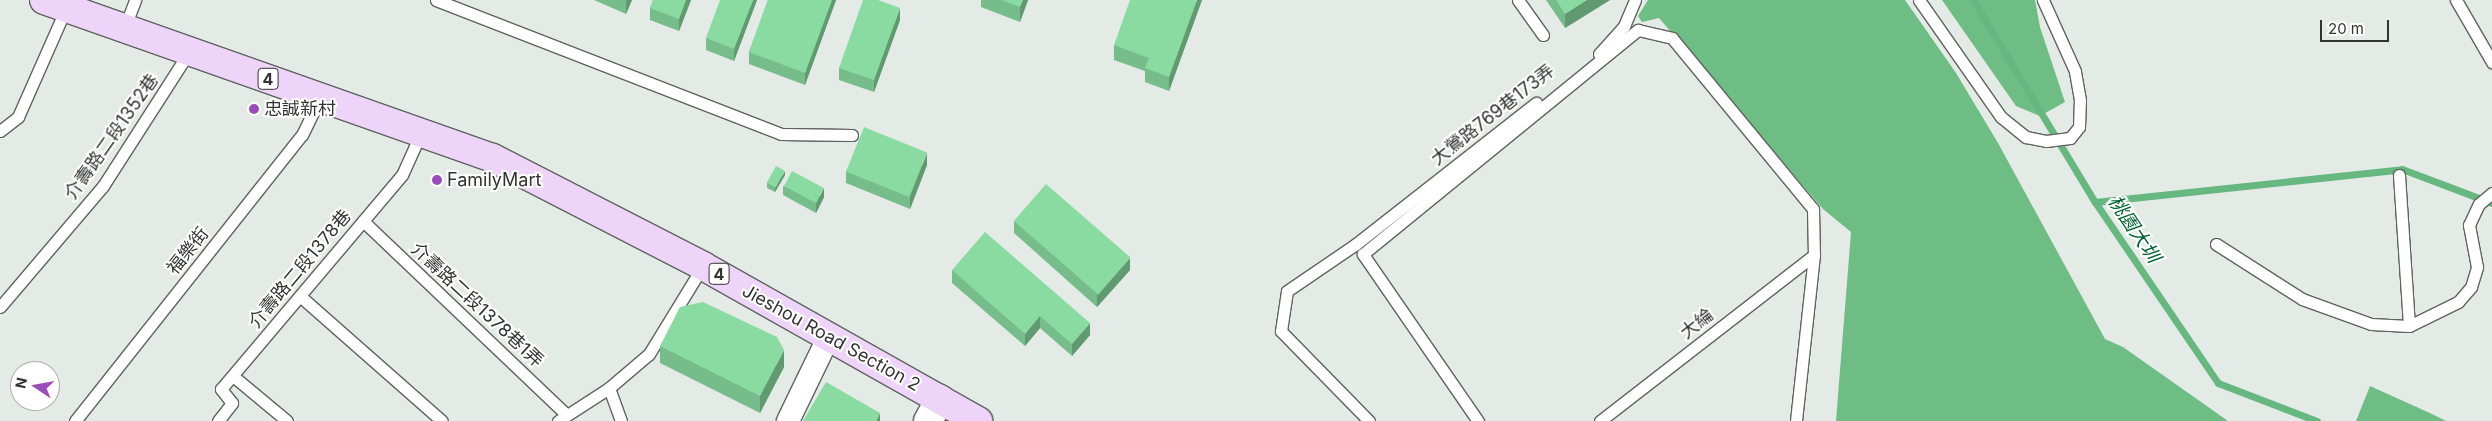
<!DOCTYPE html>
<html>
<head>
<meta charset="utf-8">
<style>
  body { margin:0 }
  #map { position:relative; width:2492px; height:421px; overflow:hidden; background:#e4ebe6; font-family:Inter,"Noto Sans TC",sans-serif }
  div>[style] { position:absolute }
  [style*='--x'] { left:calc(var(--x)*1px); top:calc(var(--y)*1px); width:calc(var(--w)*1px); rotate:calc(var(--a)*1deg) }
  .forest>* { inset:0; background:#6dbd85 }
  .stream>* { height:7px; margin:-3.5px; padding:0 3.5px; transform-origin:3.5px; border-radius:3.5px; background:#67b780 }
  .roads { filter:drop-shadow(1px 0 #5e645f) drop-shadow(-1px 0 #5e645f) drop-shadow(0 1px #5e645f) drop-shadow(0 -1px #5e645f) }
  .lane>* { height:11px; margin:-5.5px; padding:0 5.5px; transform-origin:5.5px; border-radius:5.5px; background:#fff }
  .street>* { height:22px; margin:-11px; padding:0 11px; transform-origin:11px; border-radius:11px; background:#fff }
  .secondary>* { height:28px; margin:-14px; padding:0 14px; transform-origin:14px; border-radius:14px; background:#fff }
  .primary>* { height:28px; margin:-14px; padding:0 14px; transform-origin:14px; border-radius:14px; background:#eed4f8 }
  .wall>* { inset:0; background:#77bc8b }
  .shaded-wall>* { inset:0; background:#619971 }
  .building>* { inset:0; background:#8adba2; transform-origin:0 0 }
  .dots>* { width:14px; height:14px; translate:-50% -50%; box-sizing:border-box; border:2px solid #fff; border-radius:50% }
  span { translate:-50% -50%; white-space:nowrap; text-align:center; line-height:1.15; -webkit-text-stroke:4px #fff; paint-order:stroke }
  .shield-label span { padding:1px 4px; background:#fff; border:1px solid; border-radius:4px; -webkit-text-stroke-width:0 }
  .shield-label { font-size:16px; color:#323432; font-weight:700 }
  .poi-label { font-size:18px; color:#323432 }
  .left { translate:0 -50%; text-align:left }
  .street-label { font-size:18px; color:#323432 }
  .water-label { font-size:19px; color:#006432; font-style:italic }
  .north { position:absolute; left:10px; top:361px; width:50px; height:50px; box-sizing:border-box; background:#fff; border:1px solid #adaead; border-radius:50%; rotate:282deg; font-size:14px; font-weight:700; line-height:20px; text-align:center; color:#323432 }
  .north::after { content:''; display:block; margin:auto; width:18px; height:22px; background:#9c4bbc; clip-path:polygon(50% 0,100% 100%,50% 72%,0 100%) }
  .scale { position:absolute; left:2320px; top:20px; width:69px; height:22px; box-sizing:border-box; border:2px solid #323432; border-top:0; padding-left:6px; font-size:15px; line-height:18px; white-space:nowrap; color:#323432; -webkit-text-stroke:4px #fff; paint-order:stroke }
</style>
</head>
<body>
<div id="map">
  <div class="forest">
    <div style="clip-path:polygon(1648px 0,1905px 0,1956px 73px,1998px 143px,2105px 339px,2123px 347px,2228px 421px,1836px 421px,1851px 232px,1823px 209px,1659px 18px,1642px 22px,1638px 16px)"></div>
    <div style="clip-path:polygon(1942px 0,2035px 0,2040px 27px,2065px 102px,2040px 116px,2016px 106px)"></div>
    <div style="clip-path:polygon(2370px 386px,2432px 414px,2446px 421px,2356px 421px)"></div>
  </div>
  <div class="stream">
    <div style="--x:1973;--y:0;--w:236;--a:58.9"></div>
    <div style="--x:2095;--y:202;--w:219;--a:55.8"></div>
    <div style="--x:2218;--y:383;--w:106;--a:21"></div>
    <div style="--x:2095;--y:202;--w:309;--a:-6.1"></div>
    <div style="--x:2402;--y:169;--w:96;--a:20.7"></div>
  </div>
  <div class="roads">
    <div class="lane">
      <div style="--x:436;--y:0;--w:370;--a:21.2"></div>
      <div style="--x:781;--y:134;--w:71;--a:0.8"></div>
      <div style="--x:1518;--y:0;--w:43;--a:54.5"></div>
      <div style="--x:1919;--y:0;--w:143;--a:55"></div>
      <div style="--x:2001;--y:117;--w:32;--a:39"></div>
      <div style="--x:2026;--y:137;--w:20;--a:11"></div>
      <div style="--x:2046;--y:141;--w:24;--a:-7"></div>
      <div style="--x:2070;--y:138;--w:14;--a:-51"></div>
      <div style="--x:2079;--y:127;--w:27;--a:-88"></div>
      <div style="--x:2080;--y:100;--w:29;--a:-100"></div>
      <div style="--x:2075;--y:71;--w:78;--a:-114.3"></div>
      <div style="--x:2456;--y:0;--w:72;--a:59.9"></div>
      <div style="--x:124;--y:29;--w:31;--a:-69"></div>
      <div style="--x:1599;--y:54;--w:38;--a:-48"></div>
      <div style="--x:1624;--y:26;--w:28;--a:-67"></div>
      <div style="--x:0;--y:131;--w:23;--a:-38"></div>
      <div style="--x:18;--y:117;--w:119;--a:-66.2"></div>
      <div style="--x:2399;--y:175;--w:151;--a:86.2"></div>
      <div style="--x:363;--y:221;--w:280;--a:43.6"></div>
      <div style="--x:2216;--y:244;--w:102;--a:32.6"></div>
      <div style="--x:2302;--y:299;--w:73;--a:19.9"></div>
      <div style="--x:2371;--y:324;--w:38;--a:3"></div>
      <div style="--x:2409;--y:326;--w:55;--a:-26.1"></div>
      <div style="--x:2458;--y:302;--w:20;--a:-49"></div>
      <div style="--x:2471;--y:287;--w:21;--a:-73"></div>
      <div style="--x:2477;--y:267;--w:43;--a:-100.8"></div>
      <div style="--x:2469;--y:225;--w:23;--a:-65"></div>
      <div style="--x:2479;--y:204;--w:17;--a:-40"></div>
      <div style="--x:300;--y:296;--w:189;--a:41.4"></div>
      <div style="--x:0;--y:307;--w:159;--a:-49.6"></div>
      <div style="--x:103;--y:186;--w:159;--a:-57.3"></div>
      <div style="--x:233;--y:376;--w:70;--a:39.8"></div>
      <div style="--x:609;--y:388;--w:35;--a:70"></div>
      <div style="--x:75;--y:421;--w:365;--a:-51.6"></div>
      <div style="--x:302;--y:135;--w:41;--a:-64.1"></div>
      <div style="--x:218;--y:421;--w:23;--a:-52"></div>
      <div style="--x:232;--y:403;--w:18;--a:-128"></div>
      <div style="--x:221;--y:389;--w:280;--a:-49.8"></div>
      <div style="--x:402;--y:175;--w:46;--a:-65.7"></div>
      <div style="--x:558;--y:421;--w:61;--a:-32.9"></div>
      <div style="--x:609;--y:388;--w:52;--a:-40.4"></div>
      <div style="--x:649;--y:354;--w:103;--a:-58.5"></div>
      <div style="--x:1369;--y:421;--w:126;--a:-134.4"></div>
      <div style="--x:1281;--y:331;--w:40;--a:-81.5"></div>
      <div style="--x:1287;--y:291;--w:83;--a:-34.3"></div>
      <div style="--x:1356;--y:244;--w:229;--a:-38.1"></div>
      <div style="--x:1478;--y:421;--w:203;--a:-124.6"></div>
      <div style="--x:1363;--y:254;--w:355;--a:-39.2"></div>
      <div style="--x:1638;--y:30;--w:35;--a:13"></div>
      <div style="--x:1672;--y:38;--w:222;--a:50.5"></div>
      <div style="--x:1813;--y:209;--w:46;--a:88.8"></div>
      <div style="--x:1814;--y:255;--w:167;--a:96.2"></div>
      <div style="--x:1600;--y:421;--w:271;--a:-37.8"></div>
    </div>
    <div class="street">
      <div style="--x:788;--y:421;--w:94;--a:-64.2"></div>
    </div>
    <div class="secondary">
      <div style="--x:928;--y:421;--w:25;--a:-61"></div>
    </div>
    <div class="primary">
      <div style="--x:44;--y:0;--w:476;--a:19.4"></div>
      <div style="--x:493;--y:158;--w:236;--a:27.2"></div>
      <div style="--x:703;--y:266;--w:316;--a:29.4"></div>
    </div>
  </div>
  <div class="wall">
    <div style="clip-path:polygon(594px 0,632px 0,626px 14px)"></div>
    <div style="clip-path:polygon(653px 0,691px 0,679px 31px,650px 20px,650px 8px)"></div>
    <div style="clip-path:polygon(757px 0,734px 61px,706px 50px,706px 38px)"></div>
    <div style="clip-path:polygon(768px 0,836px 0,805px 85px,749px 64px,749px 52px)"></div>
    <div style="clip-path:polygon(981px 0,1028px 0,1020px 22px,981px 7px)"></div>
    <div style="clip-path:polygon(1202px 0,1169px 91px,1145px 82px,1145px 71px,1114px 60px,1114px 45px)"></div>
    <div style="clip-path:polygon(1546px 0,1610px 0,1565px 28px)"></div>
    <div style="clip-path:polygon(900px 20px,874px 92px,839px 80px,839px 68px)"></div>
    <div style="clip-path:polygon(927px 165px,910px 209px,846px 183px,846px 171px)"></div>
    <div style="clip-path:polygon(785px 175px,775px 192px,767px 188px,767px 183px)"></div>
    <div style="clip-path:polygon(783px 186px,824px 197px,816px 213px,783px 195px)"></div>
    <div style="clip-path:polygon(1014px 221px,1130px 270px,1097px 307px,1014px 233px)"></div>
    <div style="clip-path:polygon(952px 270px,1090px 335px,1072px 356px,1040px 328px,1025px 346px,952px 283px)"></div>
    <div style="clip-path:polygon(660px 346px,784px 367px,760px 413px,660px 363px)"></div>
  </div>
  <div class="shaded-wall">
    <div style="clip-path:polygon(627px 0,632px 0,626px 14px,626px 1px)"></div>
    <div style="clip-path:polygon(686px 0,691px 0,679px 31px,679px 19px)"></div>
    <div style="clip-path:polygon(753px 0,757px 0,734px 61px,734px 49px)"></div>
    <div style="clip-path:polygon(832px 0,836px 0,805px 85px,805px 73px)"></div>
    <div style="clip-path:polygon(1023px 0,1028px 0,1020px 22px,1020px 7px)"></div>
    <div style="clip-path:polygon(1197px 0,1202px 0,1169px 91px,1169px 77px)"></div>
    <div style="clip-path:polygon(1587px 0,1610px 0,1565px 28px,1565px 14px)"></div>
    <div style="clip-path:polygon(900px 8px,900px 20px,874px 92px,874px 80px)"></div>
    <div style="clip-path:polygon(927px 153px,927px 165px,910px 209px,910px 197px)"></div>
    <div style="clip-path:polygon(785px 171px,785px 175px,775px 192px,775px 188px)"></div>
    <div style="clip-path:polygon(824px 188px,824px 197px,816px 213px,816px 204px)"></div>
    <div style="clip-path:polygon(1130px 258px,1130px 270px,1097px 307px,1097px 295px)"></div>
    <div style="clip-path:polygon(1040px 316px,1040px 328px,1025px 346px,1025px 334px)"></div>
    <div style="clip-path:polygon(1090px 323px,1090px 335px,1072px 356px,1072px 344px)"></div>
    <div style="clip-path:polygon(784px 350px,784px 367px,760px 413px,760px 396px)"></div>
    <div style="clip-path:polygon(880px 413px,880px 421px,876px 421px)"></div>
  </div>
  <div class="building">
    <div style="clip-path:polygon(653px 0,686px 0,679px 19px,650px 8px)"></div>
    <div style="clip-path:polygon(720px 0,753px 0,734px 49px,706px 38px)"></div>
    <div style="clip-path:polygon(768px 0,832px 0,805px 73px,749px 52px)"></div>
    <div style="clip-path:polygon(863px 0,878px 0,900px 8px,874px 80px,839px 68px)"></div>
    <div style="clip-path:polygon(1001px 0,1023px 0,1020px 7px)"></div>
    <div style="clip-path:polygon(1130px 0,1197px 0,1169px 77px,1145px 68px,1149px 58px,1114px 45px)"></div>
    <div style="clip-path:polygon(1556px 0,1587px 0,1565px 14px)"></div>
    <div style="left:864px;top:127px;width:68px;height:48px;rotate:22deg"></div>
    <div style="left:776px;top:166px;width:10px;height:19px;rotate:29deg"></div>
    <div style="left:792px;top:171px;width:36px;height:17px;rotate:28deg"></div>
    <div style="left:1046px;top:184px;width:112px;height:49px;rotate:41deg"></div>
    <div style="clip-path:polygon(985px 232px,1090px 323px,1072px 344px,1040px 316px,1025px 334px,952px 270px)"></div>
    <div style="clip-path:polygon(703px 302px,777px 337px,784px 350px,760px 396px,660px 346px,680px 307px)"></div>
    <div style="clip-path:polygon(826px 382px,880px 413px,876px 421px,803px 421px)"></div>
  </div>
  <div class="dots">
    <div style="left:254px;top:109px;background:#9c4bbc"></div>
    <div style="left:437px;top:180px;background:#9c4bbc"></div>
  </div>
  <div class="shield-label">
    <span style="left:268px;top:79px">4</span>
    <span style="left:719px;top:274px">4</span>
  </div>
  <div class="poi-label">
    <span class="left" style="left:264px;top:109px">忠誠新村</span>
    <span class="left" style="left:447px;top:180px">FamilyMart</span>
  </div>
  <div class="street-label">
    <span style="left:1493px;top:115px;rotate:-38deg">大鶯路769巷173弄</span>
    <span style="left:112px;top:137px;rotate:-55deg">介壽路二段1352巷</span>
    <span style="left:188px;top:251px;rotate:-51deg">福樂街</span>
    <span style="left:300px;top:269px;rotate:-50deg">介壽路二段1378巷</span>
    <span style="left:477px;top:305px;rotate:43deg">介壽路二段1378巷1弄</span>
    <span style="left:1697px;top:324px;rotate:-38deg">大綸</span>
    <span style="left:831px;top:338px;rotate:29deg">Jieshou Road Section 2</span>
  </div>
  <div class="water-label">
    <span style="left:2134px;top:229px;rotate:56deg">桃園大圳</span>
  </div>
  <div class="north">N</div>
  <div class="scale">20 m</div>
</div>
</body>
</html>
